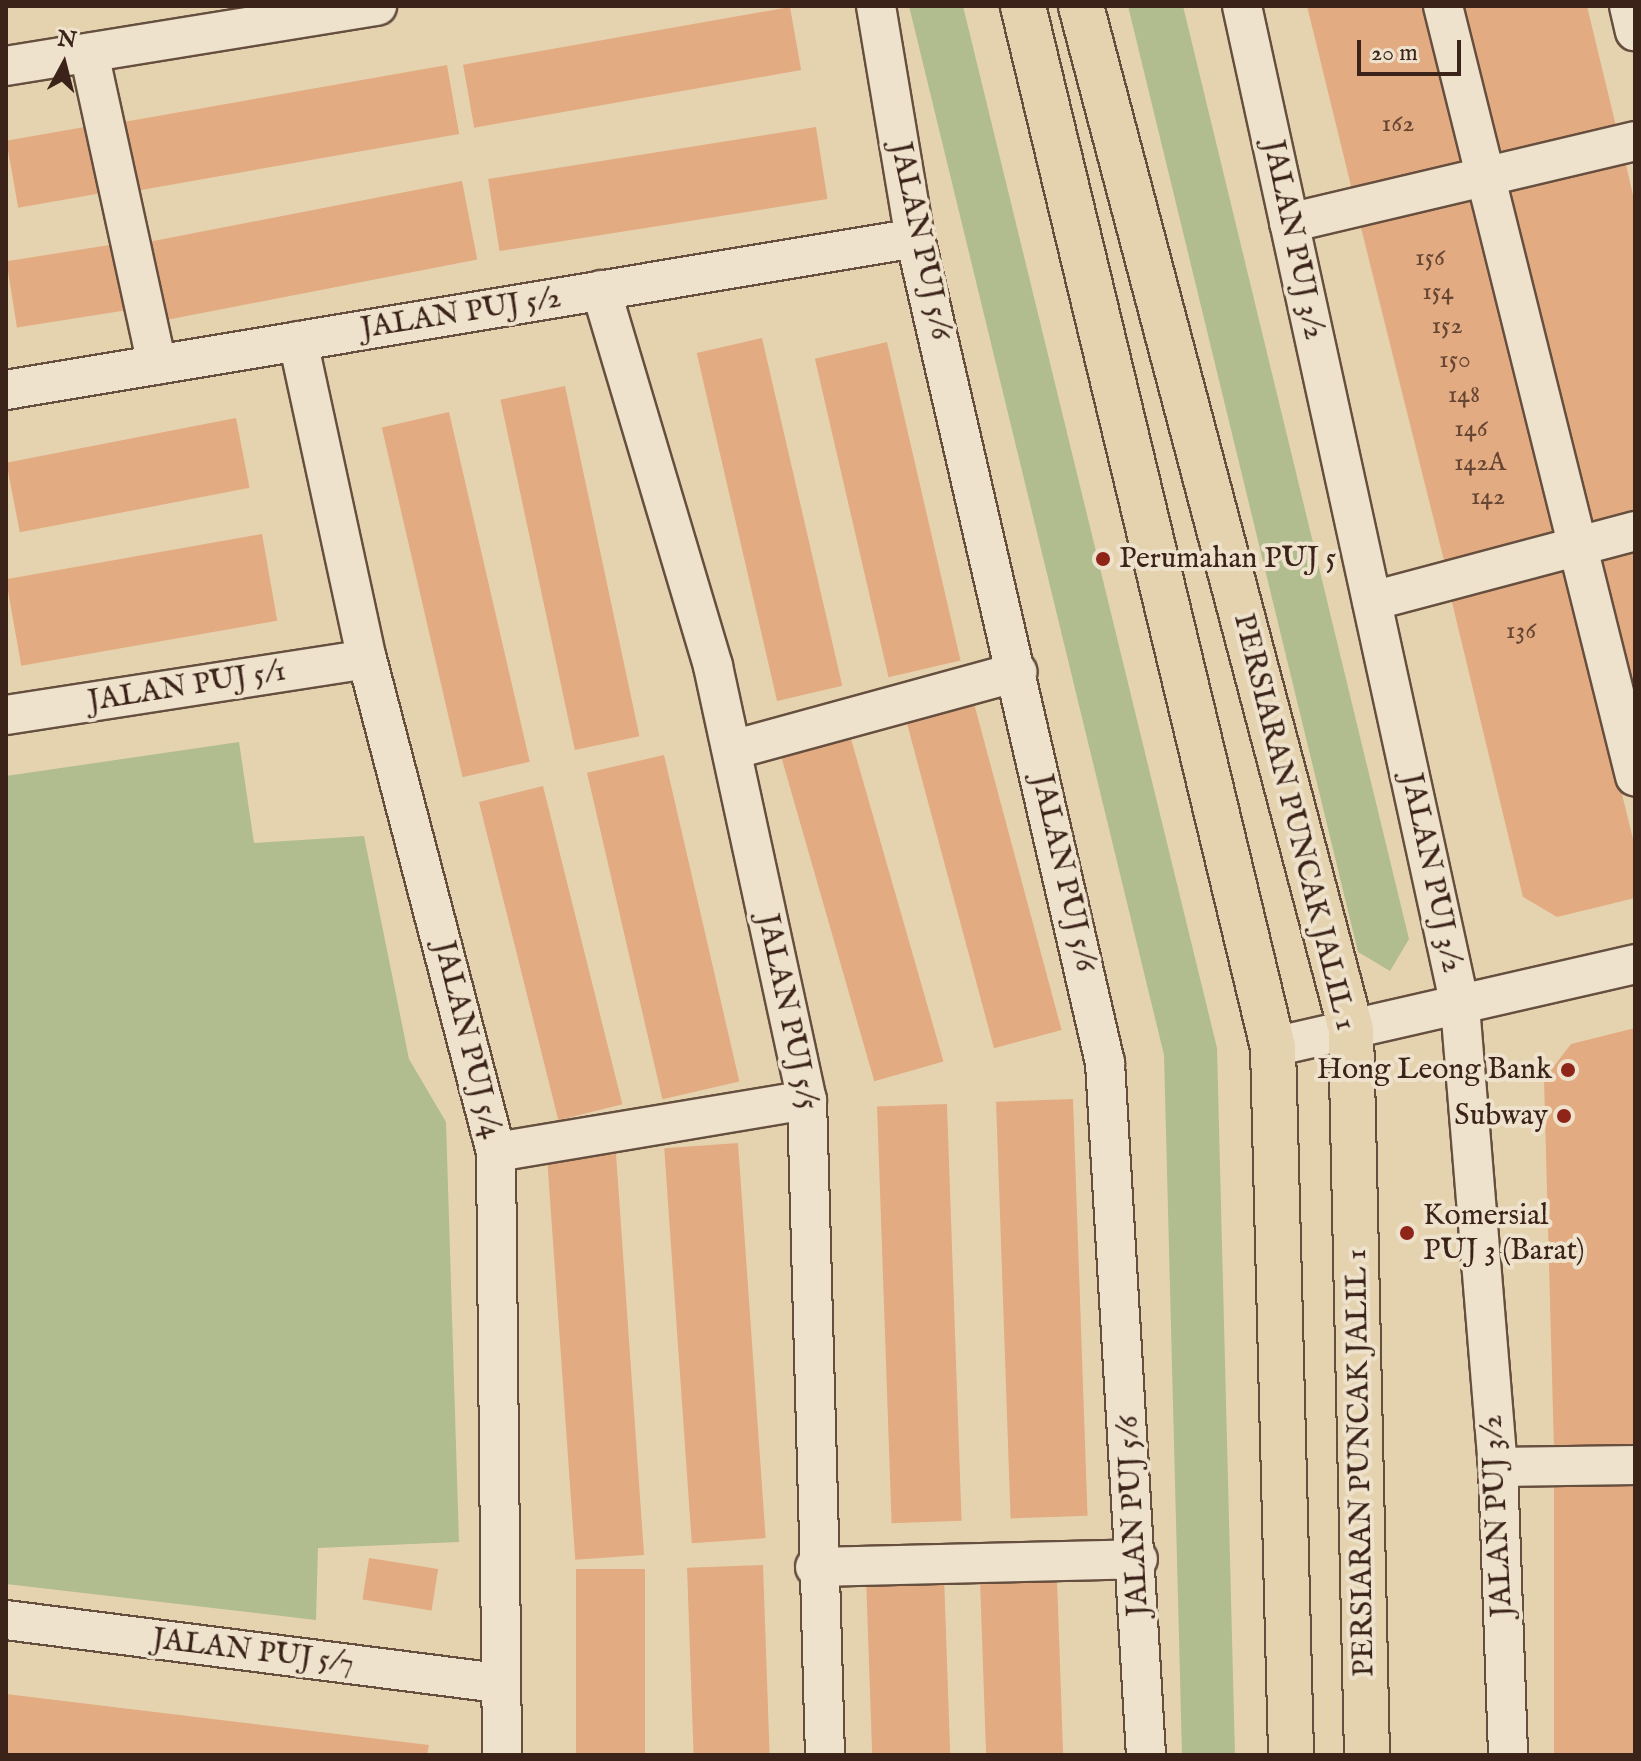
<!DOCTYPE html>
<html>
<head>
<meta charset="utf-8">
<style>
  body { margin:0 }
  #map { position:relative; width:1641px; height:1761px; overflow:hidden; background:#e5d3b0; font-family:"IM FELL English",serif }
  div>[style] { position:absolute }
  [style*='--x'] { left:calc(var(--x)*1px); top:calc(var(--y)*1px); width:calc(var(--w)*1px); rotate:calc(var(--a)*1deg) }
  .green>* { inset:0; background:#b1bd8e }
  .building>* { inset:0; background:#e3ab82; transform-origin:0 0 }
  .roads { filter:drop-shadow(2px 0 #664f3f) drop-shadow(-2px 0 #664f3f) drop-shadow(0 2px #664f3f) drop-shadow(0 -2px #664f3f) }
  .minor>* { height:38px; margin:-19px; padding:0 19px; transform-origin:19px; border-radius:19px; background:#eee2cc }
  .major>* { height:44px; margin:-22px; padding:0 22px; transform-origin:22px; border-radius:22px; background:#e5d3b0 }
  .dots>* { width:22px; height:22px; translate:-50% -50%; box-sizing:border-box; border:4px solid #eee2cc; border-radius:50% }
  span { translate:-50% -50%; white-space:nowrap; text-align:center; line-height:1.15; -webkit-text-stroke:8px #eee2cc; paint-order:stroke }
  .number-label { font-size:26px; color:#664533 }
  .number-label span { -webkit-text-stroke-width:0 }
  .street-label { font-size:30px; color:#3c2319 }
  .poi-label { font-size:30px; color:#3c2319 }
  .left { translate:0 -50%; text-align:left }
  .right { translate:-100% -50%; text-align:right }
  .frame { position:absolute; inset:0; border:8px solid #3c2319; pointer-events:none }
  .north { position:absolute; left:24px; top:24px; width:80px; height:80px; -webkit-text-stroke:6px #eee2cc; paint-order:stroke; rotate:7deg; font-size:22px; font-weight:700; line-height:32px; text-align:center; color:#3c2319 }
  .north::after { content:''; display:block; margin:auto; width:28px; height:36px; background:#3c2319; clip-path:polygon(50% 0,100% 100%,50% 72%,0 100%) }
  .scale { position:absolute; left:1357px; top:40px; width:104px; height:36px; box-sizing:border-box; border:4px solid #3c2319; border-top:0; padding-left:10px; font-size:24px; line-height:28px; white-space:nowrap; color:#3c2319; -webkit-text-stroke:6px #eee2cc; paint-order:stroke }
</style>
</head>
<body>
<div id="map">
  <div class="green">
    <div style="clip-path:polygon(909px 6px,963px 6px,1217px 1048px,1235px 1755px,1182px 1755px,1164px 1055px)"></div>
    <div style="clip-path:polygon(1128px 6px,1183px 6px,1409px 939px,1390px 971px,1358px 952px)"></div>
    <div style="clip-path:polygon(239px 742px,254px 843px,364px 836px,409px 1059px,446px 1122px,459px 1542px,318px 1548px,316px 1620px,6px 1584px,6px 776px)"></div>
  </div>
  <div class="building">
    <div style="clip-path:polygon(1307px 6px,1431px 6px,1469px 160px,1352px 190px)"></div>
    <div style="clip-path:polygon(1463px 6px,1587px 6px,1616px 126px,1499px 154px)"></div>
    <div style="left:790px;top:7px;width:64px;height:332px;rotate:80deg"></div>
    <div style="left:447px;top:65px;width:70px;height:330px;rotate:80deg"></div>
    <div style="left:96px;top:125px;width:68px;height:91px;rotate:80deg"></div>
    <div style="left:816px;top:127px;width:73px;height:332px;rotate:81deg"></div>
    <div style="clip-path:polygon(1624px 156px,1635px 204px,1635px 516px,1590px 527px,1507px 185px)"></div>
    <div style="left:462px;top:181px;width:80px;height:325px;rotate:79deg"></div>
    <div style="left:1476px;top:193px;width:351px;height:120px;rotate:76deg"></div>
    <div style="left:122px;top:243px;width:67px;height:117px;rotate:81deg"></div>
    <div style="left:762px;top:338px;width:357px;height:67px;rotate:77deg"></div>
    <div style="left:887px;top:342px;width:327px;height:74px;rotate:77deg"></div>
    <div style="left:565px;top:386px;width:358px;height:66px;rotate:78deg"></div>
    <div style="left:449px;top:412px;width:359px;height:69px;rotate:77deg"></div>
    <div style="left:236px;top:418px;width:71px;height:234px;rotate:79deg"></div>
    <div style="left:262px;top:534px;width:88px;height:260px;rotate:80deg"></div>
    <div style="clip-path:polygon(1635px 549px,1635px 706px,1598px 558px)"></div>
    <div style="clip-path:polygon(1566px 566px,1635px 847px,1635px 898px,1557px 917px,1523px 897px,1450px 594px)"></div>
    <div style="left:971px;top:692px;width:350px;height:70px;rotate:75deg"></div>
    <div style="left:847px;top:725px;width:350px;height:72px;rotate:74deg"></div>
    <div style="left:664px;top:755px;width:335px;height:79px;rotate:77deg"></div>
    <div style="left:543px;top:786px;width:328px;height:66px;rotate:76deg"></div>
    <div style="clip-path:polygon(1635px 1028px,1635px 1447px,1554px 1449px,1544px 1079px,1571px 1044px)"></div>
    <div style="left:1073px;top:1099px;width:417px;height:77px;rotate:88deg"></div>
    <div style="left:947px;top:1104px;width:417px;height:70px;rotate:88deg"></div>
    <div style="left:738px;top:1143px;width:396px;height:74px;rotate:86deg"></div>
    <div style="left:616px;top:1154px;width:402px;height:69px;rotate:86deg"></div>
    <div style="left:1635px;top:1479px;width:276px;height:81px;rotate:90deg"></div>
    <div style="left:369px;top:1558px;width:70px;height:42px;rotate:9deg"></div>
    <div style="left:763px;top:1565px;width:190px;height:76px;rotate:88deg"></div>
    <div style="left:576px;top:1569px;width:69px;height:186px"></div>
    <div style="left:944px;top:1576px;width:179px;height:78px;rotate:88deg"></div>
    <div style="left:1057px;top:1579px;width:176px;height:77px;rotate:88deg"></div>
    <div style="clip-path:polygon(6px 1694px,429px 1745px,427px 1755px,6px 1755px)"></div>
  </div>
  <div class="roads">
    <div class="minor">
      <div style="--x:876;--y:6;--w:235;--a:80.5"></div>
      <div style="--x:915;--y:238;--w:847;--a:77.03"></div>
      <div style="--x:1105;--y:1063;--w:693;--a:86.61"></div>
      <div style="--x:1242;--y:6;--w:1023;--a:77.7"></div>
      <div style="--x:1460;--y:1006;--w:463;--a:85.3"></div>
      <div style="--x:1498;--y:1467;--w:288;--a:88"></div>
      <div style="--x:1443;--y:6;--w:794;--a:76"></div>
      <div style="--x:1629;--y:6;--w:26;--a:77"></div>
      <div style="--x:89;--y:53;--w:319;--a:77.7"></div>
      <div style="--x:6;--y:66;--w:376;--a:-9.2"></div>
      <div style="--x:1289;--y:223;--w:356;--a:-13.3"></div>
      <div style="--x:601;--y:290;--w:392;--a:73.4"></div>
      <div style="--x:713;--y:666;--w:444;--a:77.8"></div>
      <div style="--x:807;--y:1100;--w:655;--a:88.43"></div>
      <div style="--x:298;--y:341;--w:325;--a:77.8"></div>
      <div style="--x:367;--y:659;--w:510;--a:75.34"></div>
      <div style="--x:496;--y:1152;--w:603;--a:89.43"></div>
      <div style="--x:6;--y:390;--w:922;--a:-9.49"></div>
      <div style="--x:1372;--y:601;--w:272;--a:-14.9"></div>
      <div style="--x:6;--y:715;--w:365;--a:-8.8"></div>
      <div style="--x:732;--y:750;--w:296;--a:-15.3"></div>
      <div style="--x:1273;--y:1047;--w:371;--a:-12.9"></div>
      <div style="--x:496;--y:1152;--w:315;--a:-9.5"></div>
      <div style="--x:1498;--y:1467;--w:137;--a:-0.8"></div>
      <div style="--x:815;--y:1567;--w:323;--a:-1.4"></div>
      <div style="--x:6;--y:1620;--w:498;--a:7.3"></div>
    </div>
    <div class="major">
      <div style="--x:1023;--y:6;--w:1071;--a:76.5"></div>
      <div style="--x:1273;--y:1047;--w:708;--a:88.54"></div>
      <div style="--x:1081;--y:6;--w:1058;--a:75.22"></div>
      <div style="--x:1351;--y:1029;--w:726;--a:88.74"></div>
    </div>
  </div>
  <div class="dots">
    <div style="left:1103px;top:559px;background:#8f2418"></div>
    <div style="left:1568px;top:1070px;background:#8f2418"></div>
    <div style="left:1564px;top:1116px;background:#8f2418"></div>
    <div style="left:1407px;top:1233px;background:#8f2418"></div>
  </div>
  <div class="number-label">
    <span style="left:1398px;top:124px">162</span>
    <span style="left:1430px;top:258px">156</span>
    <span style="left:1438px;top:292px">154</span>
    <span style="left:1447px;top:326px">152</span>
    <span style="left:1455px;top:360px">150</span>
    <span style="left:1464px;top:395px">148</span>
    <span style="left:1471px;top:429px">146</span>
    <span style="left:1480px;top:463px">142A</span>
    <span style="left:1488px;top:497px">142</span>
    <span style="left:1521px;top:631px">136</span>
  </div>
  <div class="street-label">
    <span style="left:1293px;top:240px;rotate:78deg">JALAN PUJ 3/2</span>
    <span style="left:920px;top:241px;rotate:78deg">JALAN PUJ 5/6</span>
    <span style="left:461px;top:314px;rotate:-9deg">JALAN PUJ 5/2</span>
    <span style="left:187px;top:687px;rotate:-9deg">JALAN PUJ 5/1</span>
    <span style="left:1294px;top:822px;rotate:76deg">PERSIARAN PUNCAK JALIL 1</span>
    <span style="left:1063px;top:873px;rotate:77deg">JALAN PUJ 5/6</span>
    <span style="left:1431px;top:873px;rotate:78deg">JALAN PUJ 3/2</span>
    <span style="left:787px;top:1012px;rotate:78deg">JALAN PUJ 5/5</span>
    <span style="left:467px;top:1040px;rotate:76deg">JALAN PUJ 5/4</span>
    <span style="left:1361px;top:1463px;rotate:-91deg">PERSIARAN PUNCAK JALIL 1</span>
    <span style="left:1134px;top:1516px;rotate:-93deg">JALAN PUJ 5/6</span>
    <span style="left:1498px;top:1516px;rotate:-93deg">JALAN PUJ 3/2</span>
    <span style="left:253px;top:1652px;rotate:7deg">JALAN PUJ 5/7</span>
  </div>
  <div class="poi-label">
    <span class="left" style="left:1119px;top:559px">Perumahan PUJ 5</span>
    <span class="right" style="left:1552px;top:1070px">Hong Leong Bank</span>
    <span class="right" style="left:1548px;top:1116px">Subway</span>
    <span class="left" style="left:1423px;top:1233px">Komersial<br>PUJ 3 (Barat)</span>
  </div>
  <div class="frame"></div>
  <div class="north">N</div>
  <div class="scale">20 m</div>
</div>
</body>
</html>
